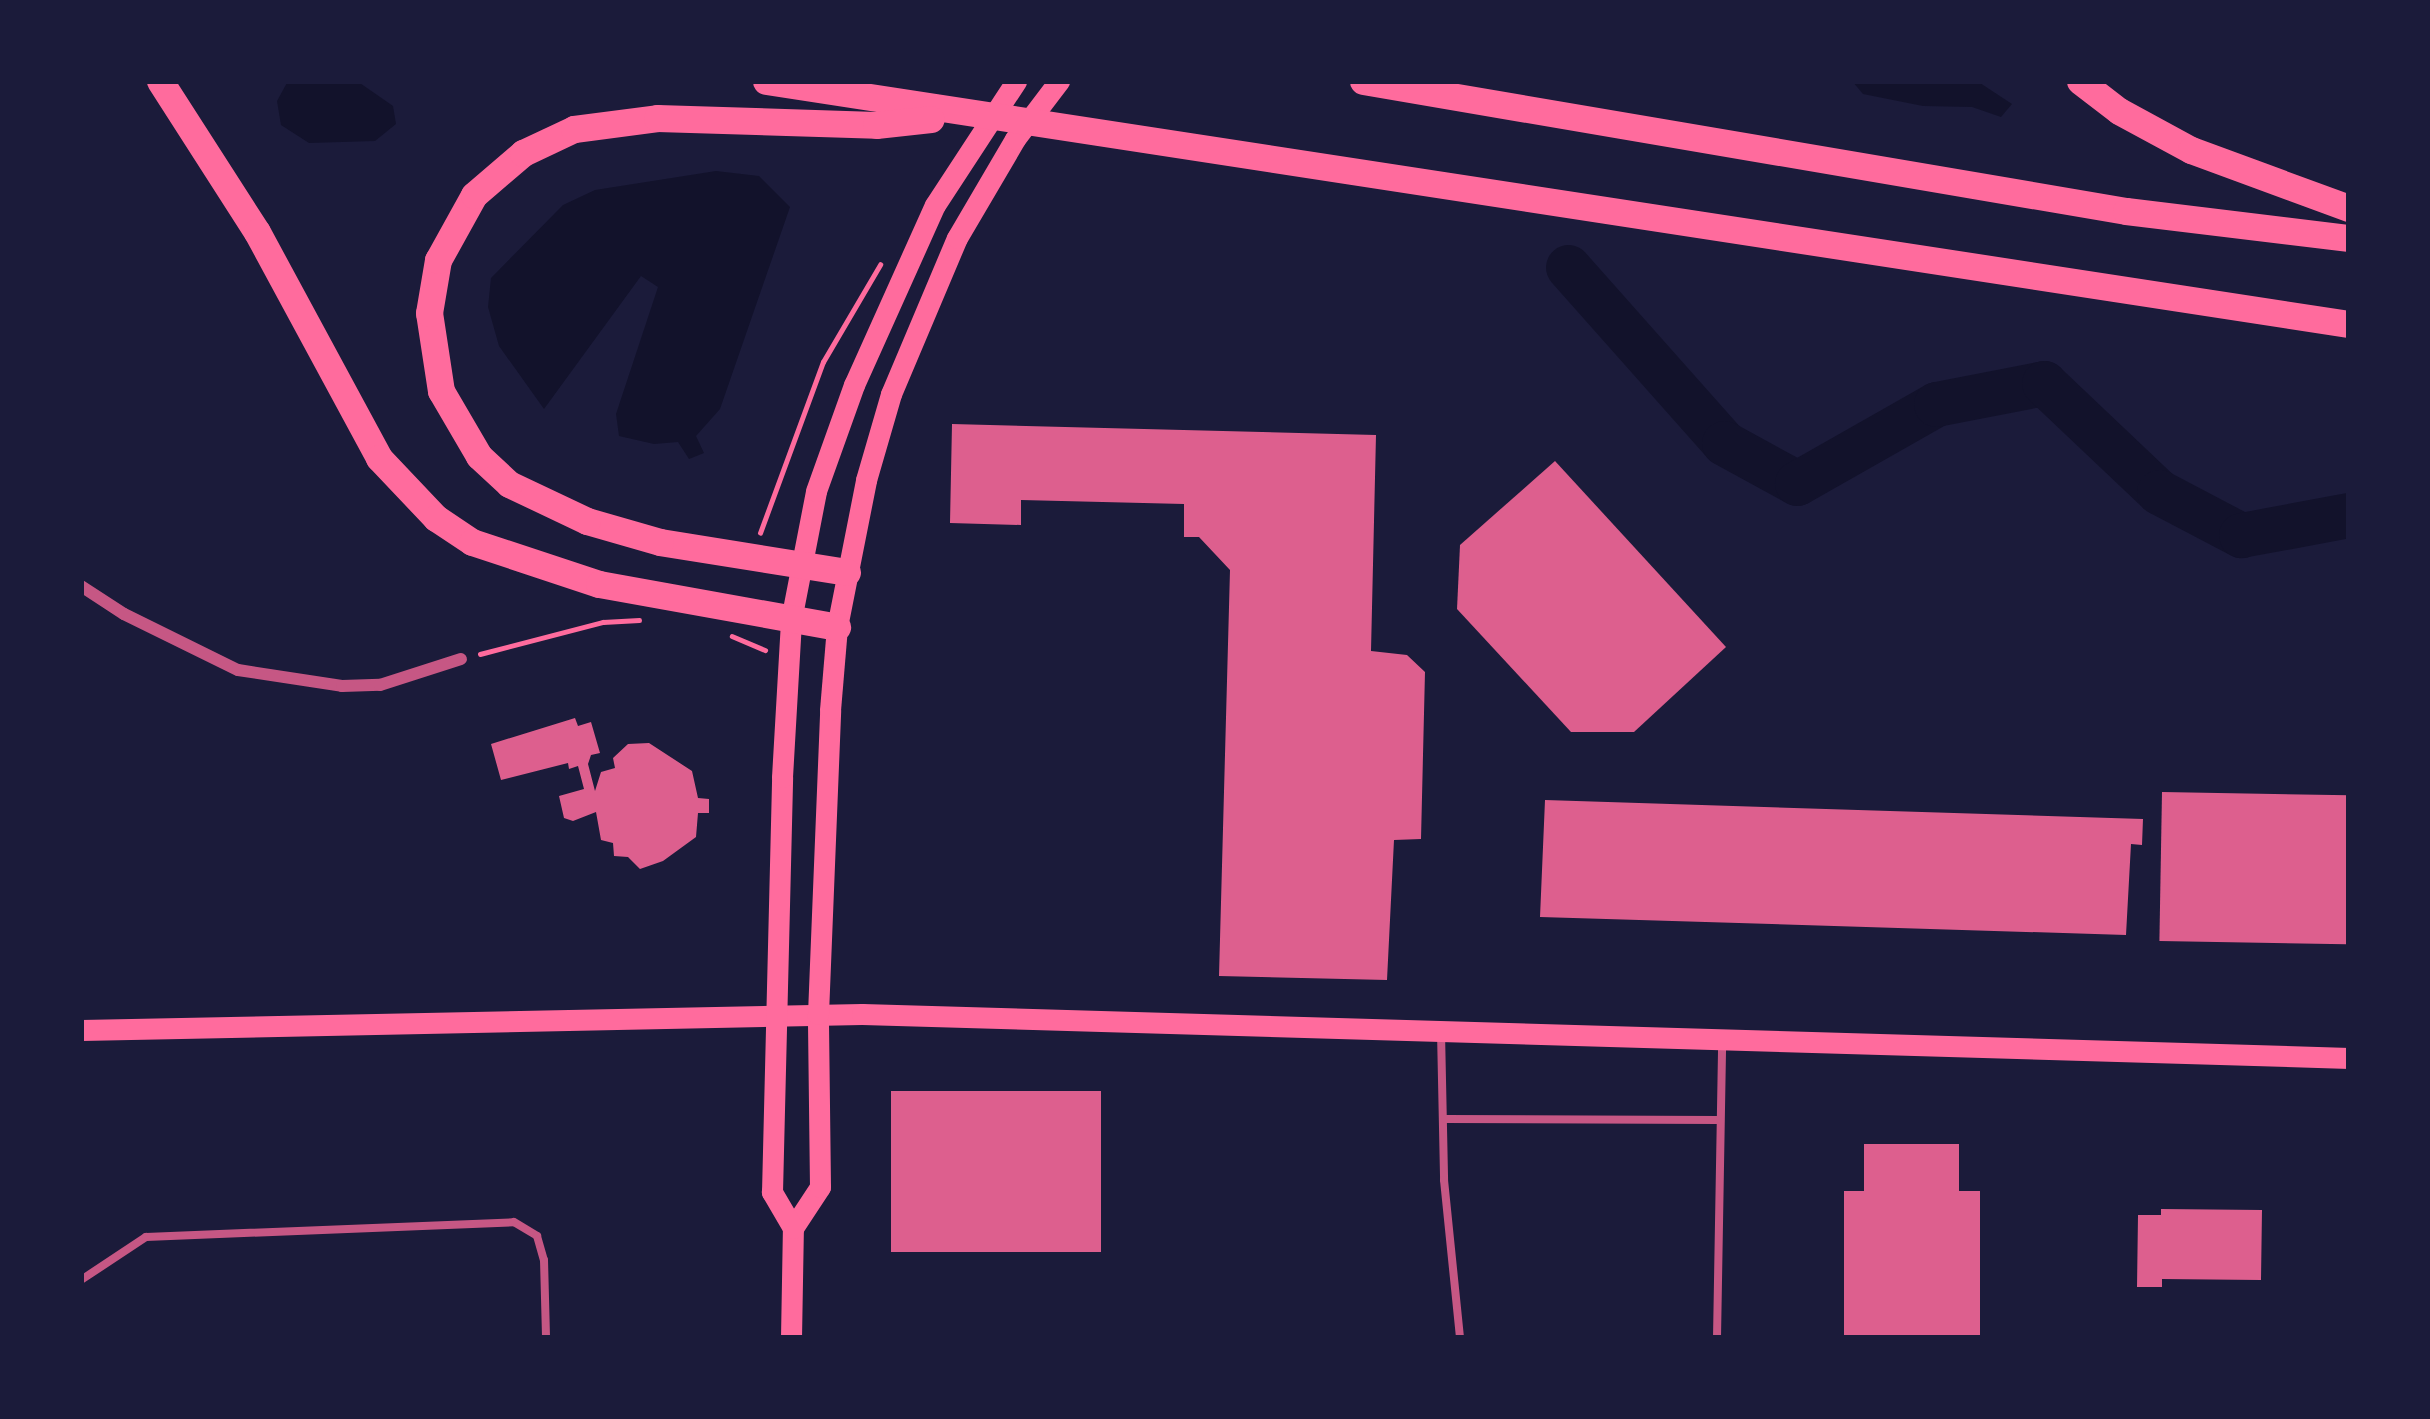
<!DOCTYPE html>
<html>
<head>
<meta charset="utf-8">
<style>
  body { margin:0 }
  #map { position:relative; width:2430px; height:1419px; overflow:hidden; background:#1b1b3a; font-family:"Source Sans 3",sans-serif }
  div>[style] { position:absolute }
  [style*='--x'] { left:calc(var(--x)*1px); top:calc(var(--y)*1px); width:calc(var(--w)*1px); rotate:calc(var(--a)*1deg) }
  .water>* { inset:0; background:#12122b }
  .river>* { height:45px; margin:-22.5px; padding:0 22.5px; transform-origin:22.5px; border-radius:22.5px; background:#12122b }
  .building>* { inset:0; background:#dd5f8e; transform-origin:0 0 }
  .path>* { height:4.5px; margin:-2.25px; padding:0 2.25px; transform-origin:2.25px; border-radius:2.25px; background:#ff6b9d }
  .service>* { height:8px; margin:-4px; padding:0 4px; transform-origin:4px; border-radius:4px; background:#c65784 }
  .minor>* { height:12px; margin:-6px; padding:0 6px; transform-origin:6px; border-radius:6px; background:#c65784 }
  .secondary>* { height:21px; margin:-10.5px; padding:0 10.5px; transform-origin:10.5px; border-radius:10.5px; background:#ff6b9d }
  .motorway>* { height:27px; margin:-13.5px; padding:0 13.5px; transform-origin:13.5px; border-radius:13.5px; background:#ff6b9d }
  span { translate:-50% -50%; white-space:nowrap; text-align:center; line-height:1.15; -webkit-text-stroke:12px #1b1b3a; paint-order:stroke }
  .frame { position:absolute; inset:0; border:84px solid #1b1b3a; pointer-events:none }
</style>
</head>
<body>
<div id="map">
  <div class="water">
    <div style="clip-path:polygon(288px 81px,357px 81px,393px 106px,396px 124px,375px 141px,309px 143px,281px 125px,277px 101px)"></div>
    <div style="clip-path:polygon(1852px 81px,1977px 81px,2012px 104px,2001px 117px,1972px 107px,1923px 106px,1863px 94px)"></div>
    <div style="clip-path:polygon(716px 171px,759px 176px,790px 207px,720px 409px,696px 436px,704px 453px,689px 459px,678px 442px,654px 444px,619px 436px,616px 414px,658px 287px,641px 276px,544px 409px,499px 346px,488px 307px,491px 278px,563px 205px,595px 190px)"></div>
  </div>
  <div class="river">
    <div style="--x:1568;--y:267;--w:235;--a:48.4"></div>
    <div style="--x:1724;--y:443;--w:83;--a:28.7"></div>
    <div style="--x:1797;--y:483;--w:160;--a:-29.6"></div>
    <div style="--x:1936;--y:404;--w:110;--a:-11"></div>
    <div style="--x:2044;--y:383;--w:158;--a:43.5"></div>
    <div style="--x:2159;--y:492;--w:93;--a:27.7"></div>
    <div style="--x:2241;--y:535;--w:110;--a:-10.5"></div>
  </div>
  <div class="building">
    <div style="clip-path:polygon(952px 424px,1376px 435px,1371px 651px,1407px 655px,1425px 672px,1421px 839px,1394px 840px,1387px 980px,1219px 976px,1230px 570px,1199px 537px,1184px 537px,1184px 504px,1021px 500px,1021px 525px,950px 523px)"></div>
    <div style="clip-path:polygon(1555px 461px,1726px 647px,1634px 732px,1571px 732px,1457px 609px,1460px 545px)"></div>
    <div style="clip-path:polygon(575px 718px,578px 726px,591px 722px,600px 753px,591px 755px,588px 764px,595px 791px,601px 772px,615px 768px,613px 758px,628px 744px,649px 743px,692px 771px,698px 798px,709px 799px,709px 813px,698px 813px,696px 837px,663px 861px,640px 869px,628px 857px,614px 856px,613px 843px,601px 840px,596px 812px,573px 821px,564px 818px,559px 796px,584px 789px,578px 766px,569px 769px,568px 763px,501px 780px,491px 744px)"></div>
    <div style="left:2162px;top:792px;width:187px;height:149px;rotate:1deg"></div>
    <div style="clip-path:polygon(1545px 800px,2143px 819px,2142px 845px,2131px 844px,2126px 935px,1540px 917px)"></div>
    <div style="left:1101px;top:1091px;width:161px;height:210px;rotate:90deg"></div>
    <div style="clip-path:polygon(1864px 1144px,1959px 1144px,1959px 1191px,1980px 1191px,1980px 1338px,1844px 1338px,1844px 1191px,1864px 1191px)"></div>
    <div style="clip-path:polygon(2161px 1209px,2262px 1210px,2261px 1280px,2162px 1279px,2162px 1287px,2137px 1287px,2138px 1215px,2161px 1215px)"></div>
  </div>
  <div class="path">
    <div style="--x:760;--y:533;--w:182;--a:-69.8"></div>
    <div style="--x:823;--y:362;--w:113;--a:-59.6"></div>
    <div style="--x:732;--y:636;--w:36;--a:23"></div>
    <div style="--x:480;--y:654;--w:127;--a:-14.6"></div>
    <div style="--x:603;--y:622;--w:36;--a:-3"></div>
  </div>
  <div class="service">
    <div style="--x:1441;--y:1032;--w:148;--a:88.8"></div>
    <div style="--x:1444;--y:1180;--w:159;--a:84.2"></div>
    <div style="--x:1445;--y:1119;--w:274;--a:0.2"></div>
    <div style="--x:81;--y:1280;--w:78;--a:-33.5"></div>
    <div style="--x:146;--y:1237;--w:368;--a:-2.3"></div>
    <div style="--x:514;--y:1222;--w:27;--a:31"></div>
    <div style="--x:537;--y:1236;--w:25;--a:74"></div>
    <div style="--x:544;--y:1260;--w:78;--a:88.5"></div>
    <div style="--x:1717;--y:1338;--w:298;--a:-89"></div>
  </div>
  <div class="minor">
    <div style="--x:81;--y:586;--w:51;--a:33.1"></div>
    <div style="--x:124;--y:614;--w:127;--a:26.2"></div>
    <div style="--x:238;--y:670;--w:105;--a:8.7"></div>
    <div style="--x:342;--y:686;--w:38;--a:-2"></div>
    <div style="--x:380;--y:685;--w:85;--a:-17.8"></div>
  </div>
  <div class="secondary">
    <div style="--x:81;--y:1030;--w:781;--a:-1.17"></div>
    <div style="--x:862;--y:1014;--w:1488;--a:1.69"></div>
    <div style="--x:793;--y:1228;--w:49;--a:-56.6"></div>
    <div style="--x:820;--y:1187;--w:173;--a:-90.7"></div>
    <div style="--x:818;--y:1014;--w:304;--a:-87.7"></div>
    <div style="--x:830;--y:710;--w:83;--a:-85.2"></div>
    <div style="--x:837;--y:627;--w:150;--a:-78.8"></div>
    <div style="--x:866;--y:480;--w:90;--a:-73.8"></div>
    <div style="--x:891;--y:394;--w:169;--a:-67.1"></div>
    <div style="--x:957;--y:238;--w:115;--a:-59.6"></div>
    <div style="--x:1015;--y:139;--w:73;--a:-52.8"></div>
    <div style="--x:791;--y:1338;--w:110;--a:-89"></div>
    <div style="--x:793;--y:1228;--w:42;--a:-120.3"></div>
    <div style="--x:772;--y:1192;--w:415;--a:-88.6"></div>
    <div style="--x:782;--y:777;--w:157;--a:-86.7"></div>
    <div style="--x:791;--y:620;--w:131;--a:-79"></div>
    <div style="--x:816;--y:491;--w:113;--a:-70.3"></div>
    <div style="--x:854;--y:385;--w:197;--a:-65.8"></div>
    <div style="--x:935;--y:205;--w:148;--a:-56.8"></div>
  </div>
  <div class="motorway">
    <div style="--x:160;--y:81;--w:179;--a:57.3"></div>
    <div style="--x:257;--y:232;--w:257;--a:61.6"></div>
    <div style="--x:379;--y:458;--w:83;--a:46.5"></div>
    <div style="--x:436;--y:518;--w:43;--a:33.7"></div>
    <div style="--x:472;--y:542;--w:134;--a:18.3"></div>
    <div style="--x:599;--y:584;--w:242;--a:10.2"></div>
    <div style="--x:766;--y:81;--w:1602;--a:8.73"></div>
    <div style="--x:1363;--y:81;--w:774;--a:9.67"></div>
    <div style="--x:2126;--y:211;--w:225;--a:6.9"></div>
    <div style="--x:2080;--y:81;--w:49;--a:37.6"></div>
    <div style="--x:2119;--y:111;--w:82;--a:28.4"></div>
    <div style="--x:2191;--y:150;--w:168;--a:20.2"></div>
    <div style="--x:847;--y:572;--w:189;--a:-170.9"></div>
    <div style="--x:660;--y:542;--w:76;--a:-164"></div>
    <div style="--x:587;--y:521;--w:86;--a:-154.6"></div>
    <div style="--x:509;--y:484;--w:41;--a:-137"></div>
    <div style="--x:479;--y:456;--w:75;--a:-120.3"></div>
    <div style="--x:441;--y:391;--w:79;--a:-98.7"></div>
    <div style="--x:429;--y:313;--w:54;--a:-80.4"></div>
    <div style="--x:438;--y:260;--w:74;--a:-61"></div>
    <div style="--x:474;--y:195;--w:65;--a:-40.6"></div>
    <div style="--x:523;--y:153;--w:56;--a:-25.2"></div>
    <div style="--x:574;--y:129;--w:84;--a:-7.5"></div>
    <div style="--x:657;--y:118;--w:219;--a:1.8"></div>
    <div style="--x:876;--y:125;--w:55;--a:-6.2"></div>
  </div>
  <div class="frame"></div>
</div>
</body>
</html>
